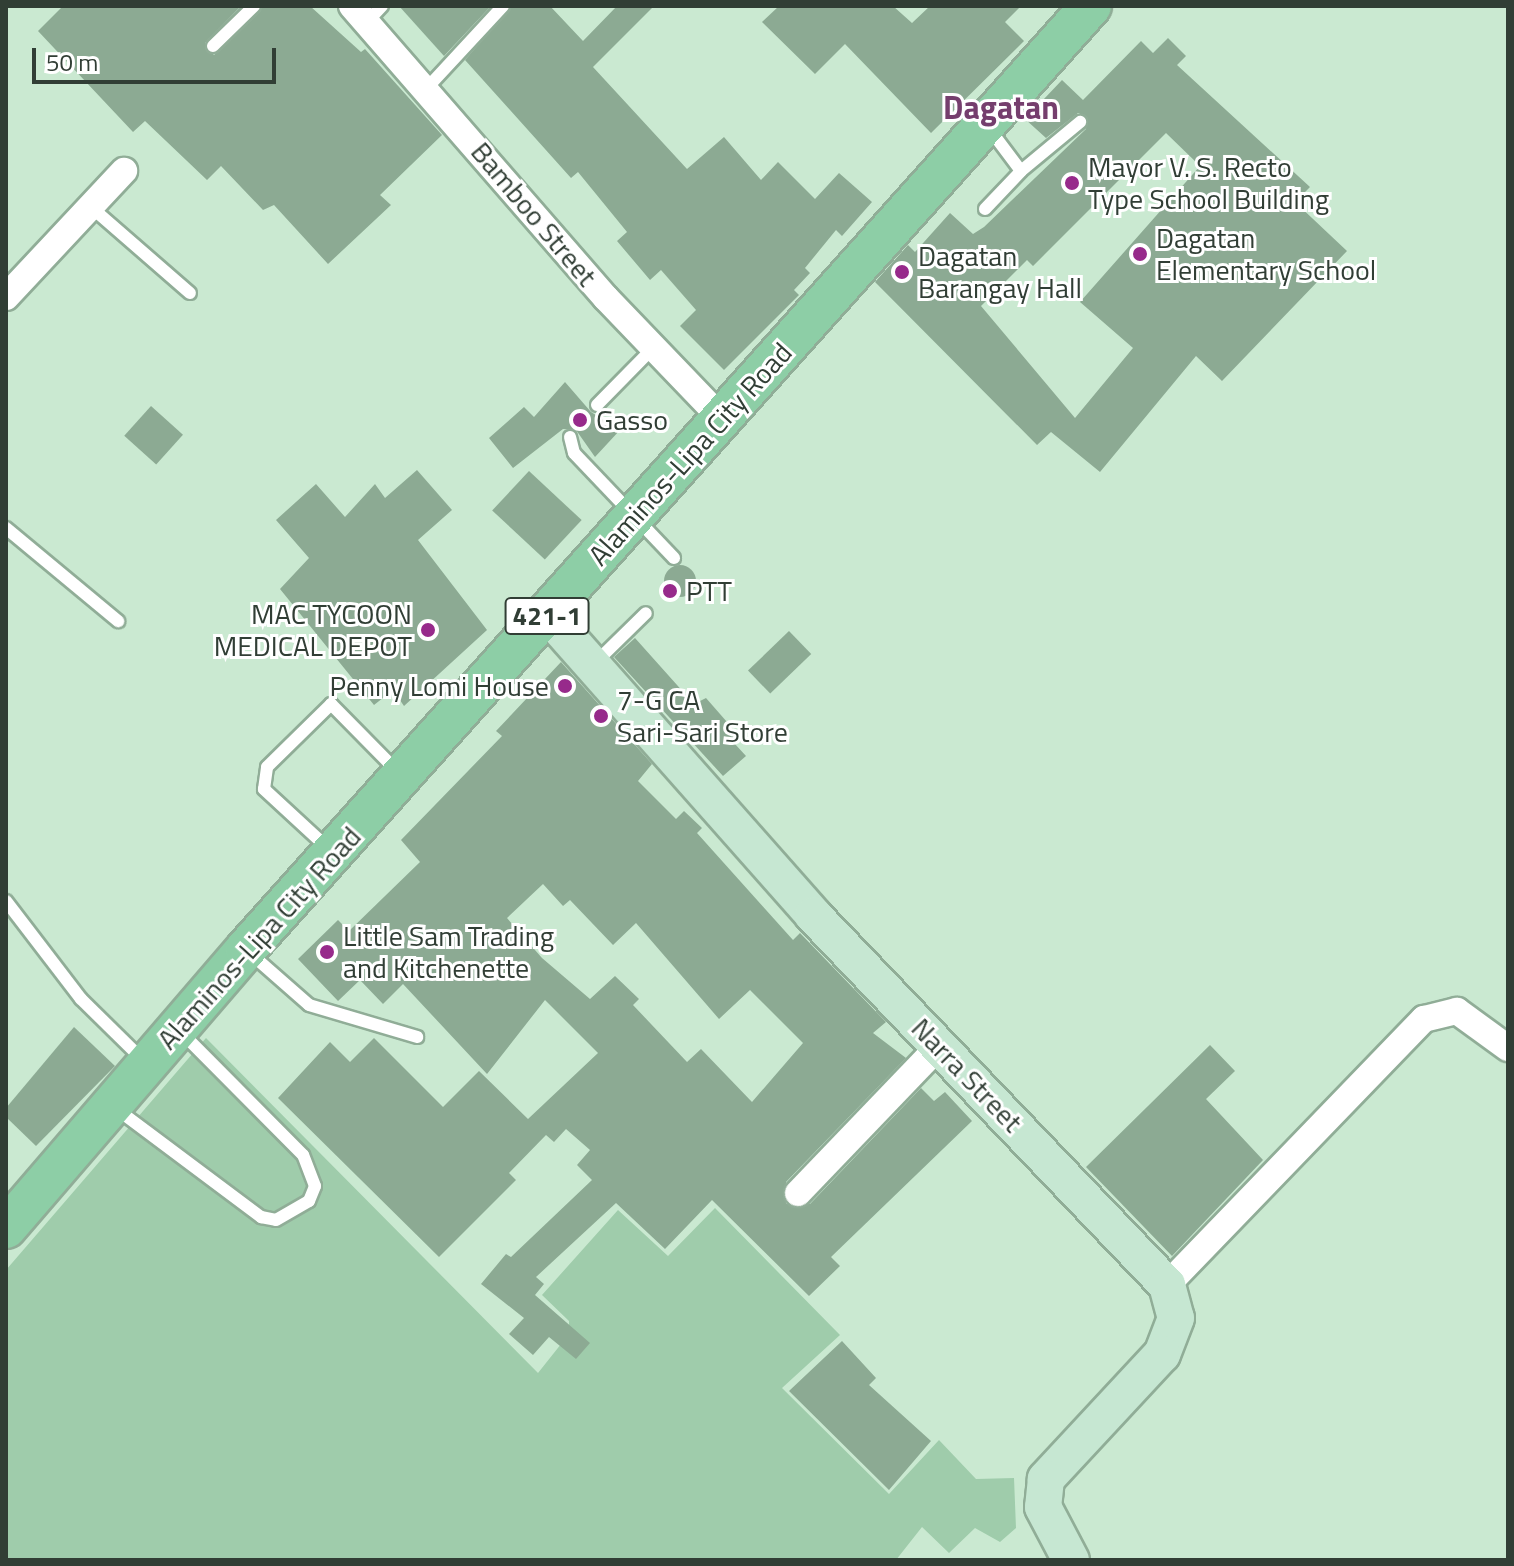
<!DOCTYPE html>
<html>
<head>
<meta charset="utf-8">
<style>
  body { margin:0 }
  #map { position:relative; width:1514px; height:1566px; overflow:hidden; background:#cae9d1; font-family:"Titillium Web",sans-serif }
  div>[style] { position:absolute }
  [style*='--x'] { left:calc(var(--x)*1px); top:calc(var(--y)*1px); width:calc(var(--w)*1px); rotate:calc(var(--a)*1deg) }
  .green>* { inset:0; background:#9fccab }
  .building>* { inset:0; background:#8caa93; transform-origin:0 0 }
  .round { border-radius:50% }
  .roads { filter:drop-shadow(2px 0 #90ad97) drop-shadow(-2px 0 #90ad97) drop-shadow(0 2px #90ad97) drop-shadow(0 -2px #90ad97) }
  .lane>* { height:12px; margin:-6px; padding:0 6px; transform-origin:6px; border-radius:6px; background:#fff }
  .street>* { height:26px; margin:-13px; padding:0 13px; transform-origin:13px; border-radius:13px; background:#fff }
  .secondary>* { height:36px; margin:-18px; padding:0 18px; transform-origin:18px; border-radius:18px; background:#c6e7d2 }
  .primary>* { height:40px; margin:-20px; padding:0 20px; transform-origin:20px; border-radius:20px; background:#8dcea6 }
  .dots>* { width:22px; height:22px; translate:-50% -50%; box-sizing:border-box; border:4px solid #fff; border-radius:50% }
  span { translate:-50% -50%; white-space:nowrap; text-align:center; line-height:1.15; -webkit-text-stroke:6px #fff; paint-order:stroke }
  .shield-label span { padding:2px 6px; background:#fff; border:2px solid; border-radius:6px; -webkit-text-stroke-width:0 }
  .shield-label { font-size:26px; color:#313e35; font-weight:700 }
  .poi-label { font-size:28px; color:#313e35 }
  .left { translate:0 -50%; text-align:left }
  .right { translate:-100% -50%; text-align:right }
  .street-label { font-size:28px; color:#313e35 }
  .quarter-label { font-size:32px; color:#753e6d; font-weight:700 }
  .frame { position:absolute; inset:0; border:8px solid #313e35; pointer-events:none }
  .scale { position:absolute; left:32px; top:48px; width:244px; height:36px; box-sizing:border-box; border:4px solid #313e35; border-top:0; padding-left:10px; font-size:24px; line-height:28px; white-space:nowrap; color:#313e35; -webkit-text-stroke:6px #fff; paint-order:stroke }
</style>
</head>
<body>
<div id="map">
  <div class="green">
    <div style="clip-path:polygon(206px 1038px,538px 1373px,569px 1334px,569px 1321px,542px 1295px,618px 1210px,668px 1256px,715px 1208px,840px 1335px,782px 1388px,889px 1494px,939px 1440px,976px 1479px,1014px 1478px,1016px 1528px,1000px 1542px,975px 1528px,949px 1553px,922px 1527px,896px 1560px,6px 1560px,6px 1270px)"></div>
  </div>
  <div class="building">
    <div style="clip-path:polygon(63px 6px,241px 6px,205px 43px,214px 55px,263px 6px,310px 6px,361px 52px,365px 49px,442px 135px,380px 195px,391px 205px,328px 264px,274px 205px,263px 210px,221px 166px,207px 180px,145px 121px,133px 132px,38px 31px)"></div>
    <div style="clip-path:polygon(399px 6px,491px 6px,444px 56px)"></div>
    <div style="clip-path:polygon(512px 6px,550px 6px,583px 41px,617px 6px,654px 6px,593px 67px,687px 169px,724px 137px,761px 180px,778px 162px,815px 199px,839px 173px,872px 202px,842px 236px,836px 230px,805px 268px,810px 273px,794px 290px,799px 295px,724px 370px,680px 326px,696px 310px,661px 270px,650px 280px,617px 241px,627px 232px,578px 172px,571px 178px,465px 60px)"></div>
    <div style="clip-path:polygon(779px 6px,893px 6px,912px 23px,930px 6px,1021px 6px,1005px 22px,1024px 41px,931px 133px,845px 44px,815px 74px,762px 22px)"></div>
    <div style="clip-path:polygon(evenodd,1168px 38px,1186px 56px,1177px 65px,1310px 187px,1295px 202px,1347px 251px,1222px 381px,1196px 356px,1100px 472px,1051px 432px,1037px 445px,875px 282px,908px 245px,915px 252px,950px 213px,973px 234px,984px 227px,1086px 129px,1087px 117px,1078px 113px,1046px 138px,1025px 119px,1062px 80px,1083px 100px,1141px 41px,1153px 53px,1168px 38px,1166px 133px,1200px 166px,1080px 302px,1133px 348px,1075px 418px,981px 306px,1027px 260px,1033px 266px,1166px 133px)"></div>
    <div style="clip-path:polygon(565px 382px,591px 412px,620px 430px,595px 457px,576px 430px,563px 429px,513px 468px,489px 438px,524px 407px,534px 417px)"></div>
    <div style="left:151px;top:406px;width:43px;height:40px;rotate:42deg"></div>
    <div style="clip-path:polygon(417px 470px,452px 510px,418px 540px,487px 630px,404px 706px,393px 690px,374px 705px,280px 589px,309px 558px,276px 520px,316px 484px,345px 517px,375px 484px,385px 498px)"></div>
    <div style="left:529px;top:471px;width:72px;height:54px;rotate:43deg"></div>
    <div class="round" style="left:664px;top:565px;width:32px;height:32px"></div>
    <div style="left:789px;top:631px;width:32px;height:57px;rotate:46deg"></div>
    <div style="clip-path:polygon(635px 638px,694px 704px,706px 698px,741px 738px,735px 744px,746px 756px,723px 776px,614px 657px)"></div>
    <div style="clip-path:polygon(evenodd,561px 662px,652px 764px,638px 781px,676px 819px,684px 811px,702px 828px,697px 833px,793px 940px,800px 933px,886px 1022px,873px 1033px,906px 1058px,786px 1182px,786px 1204px,810px 1204px,921px 1088px,934px 1101px,945px 1092px,972px 1121px,831px 1257px,840px 1266px,809px 1296px,712px 1200px,665px 1249px,616px 1203px,536px 1277px,544px 1284px,535px 1295px,590px 1343px,576px 1359px,549px 1337px,533px 1355px,509px 1334px,524px 1318px,481px 1284px,506px 1254px,511px 1257px,592px 1180px,577px 1165px,590px 1150px,566px 1129px,554px 1142px,546px 1135px,509px 1173px,516px 1180px,439px 1257px,278px 1098px,330px 1042px,350px 1062px,374px 1038px,443px 1107px,479px 1071px,528px 1119px,598px 1053px,545px 1000px,487px 1074px,403px 984px,383px 1004px,360px 980px,338px 1001px,298px 959px,338px 920px,349px 931px,420px 862px,401px 840px,502px 736px,496px 731px,561px 662px,543px 884px,563px 906px,570px 900px,613px 945px,636px 923px,719px 1019px,750px 990px,803px 1043px,752px 1102px,701px 1049px,687px 1062px,633px 1005px,639px 999px,615px 976px,590px 999px,542px 958px,507px 918px,543px 884px)"></div>
    <div style="clip-path:polygon(74px 1027px,115px 1066px,36px 1146px,6px 1117px,6px 1108px)"></div>
    <div style="clip-path:polygon(1210px 1045px,1235px 1071px,1206px 1099px,1263px 1160px,1172px 1256px,1086px 1167px)"></div>
    <div style="clip-path:polygon(842px 1341px,876px 1378px,869px 1385px,931px 1441px,889px 1490px,789px 1391px)"></div>
  </div>
  <div class="roads">
    <div class="lane">
      <div style="--x:367;--y:22;--w:22;--a:-47"></div>
      <div style="--x:213;--y:46;--w:57;--a:-44.3"></div>
      <div style="--x:427;--y:88;--w:112;--a:-47.2"></div>
      <div style="--x:988;--y:127;--w:55;--a:53.1"></div>
      <div style="--x:1021;--y:171;--w:77;--a:-39.7"></div>
      <div style="--x:91;--y:207;--w:131;--a:41"></div>
      <div style="--x:985;--y:209;--w:52;--a:-46.5"></div>
      <div style="--x:597;--y:405;--w:78;--a:-45.5"></div>
      <div style="--x:570;--y:437;--w:16;--a:76"></div>
      <div style="--x:574;--y:453;--w:145;--a:46.4"></div>
      <div style="--x:6;--y:528;--w:146;--a:39.7"></div>
      <div style="--x:595;--y:663;--w:71;--a:-44.4"></div>
      <div style="--x:330;--y:850;--w:90;--a:-137.3"></div>
      <div style="--x:264;--y:789;--w:22;--a:-82"></div>
      <div style="--x:267;--y:767;--w:90;--a:-44.5"></div>
      <div style="--x:331;--y:704;--w:94;--a:45.4"></div>
      <div style="--x:6;--y:901;--w:123;--a:52.6"></div>
      <div style="--x:81;--y:999;--w:86;--a:44.5"></div>
      <div style="--x:251;--y:954;--w:77;--a:41.3"></div>
      <div style="--x:309;--y:1005;--w:113;--a:16.5"></div>
      <div style="--x:114;--y:1107;--w:184;--a:36.8"></div>
      <div style="--x:261;--y:1217;--w:15;--a:11"></div>
      <div style="--x:276;--y:1220;--w:38;--a:-30"></div>
      <div style="--x:309;--y:1201;--w:16;--a:-68"></div>
      <div style="--x:315;--y:1186;--w:33;--a:-111"></div>
      <div style="--x:303;--y:1155;--w:175;--a:-134.8"></div>
    </div>
    <div class="street">
      <div style="--x:352;--y:6;--w:387;--a:49"></div>
      <div style="--x:606;--y:298;--w:165;--a:46.2"></div>
      <div style="--x:6;--y:297;--w:173;--a:-46.9"></div>
      <div style="--x:798;--y:1193;--w:204;--a:-46.2"></div>
      <div style="--x:1167;--y:1285;--w:370;--a:-46"></div>
      <div style="--x:1424;--y:1019;--w:34;--a:-14"></div>
      <div style="--x:1457;--y:1011;--w:63;--a:36"></div>
    </div>
    <div class="secondary">
      <div style="--x:548;--y:615;--w:400;--a:48.5"></div>
      <div style="--x:813;--y:915;--w:512;--a:46.27"></div>
      <div style="--x:1167;--y:1285;--w:34;--a:75"></div>
      <div style="--x:1176;--y:1318;--w:39;--a:111"></div>
      <div style="--x:1162;--y:1354;--w:171;--a:132.9"></div>
      <div style="--x:1046;--y:1479;--w:28;--a:96"></div>
      <div style="--x:1043;--y:1507;--w:60;--a:62.2"></div>
    </div>
    <div class="primary">
      <div style="--x:6;--y:1228;--w:368;--a:-49.3"></div>
      <div style="--x:246;--y:949;--w:1266;--a:-48.14"></div>
    </div>
  </div>
  <div class="dots">
    <div style="left:1072px;top:183px;background:#972a8b"></div>
    <div style="left:1140px;top:254px;background:#972a8b"></div>
    <div style="left:902px;top:272px;background:#972a8b"></div>
    <div style="left:580px;top:420px;background:#972a8b"></div>
    <div style="left:670px;top:591px;background:#972a8b"></div>
    <div style="left:428px;top:630px;background:#972a8b"></div>
    <div style="left:565px;top:686px;background:#972a8b"></div>
    <div style="left:601px;top:716px;background:#972a8b"></div>
    <div style="left:327px;top:952px;background:#972a8b"></div>
  </div>
  <div class="shield-label">
    <span style="left:547px;top:616px">421-1</span>
  </div>
  <div class="poi-label">
    <span class="left" style="left:1088px;top:183px">Mayor V. S. Recto<br>Type School Building</span>
    <span class="left" style="left:1156px;top:254px">Dagatan<br>Elementary School</span>
    <span class="left" style="left:918px;top:272px">Dagatan<br>Barangay Hall</span>
    <span class="left" style="left:596px;top:420px">Gasso</span>
    <span class="left" style="left:686px;top:591px">PTT</span>
    <span class="right" style="left:412px;top:630px">MAC TYCOON<br>MEDICAL DEPOT</span>
    <span class="right" style="left:549px;top:686px">Penny Lomi House</span>
    <span class="left" style="left:617px;top:716px">7-G CA<br>Sari-Sari Store</span>
    <span class="left" style="left:343px;top:952px">Little Sam Trading<br>and Kitchenette</span>
  </div>
  <div class="street-label">
    <span style="left:534px;top:214px;rotate:50deg">Bamboo Street</span>
    <span style="left:690px;top:454px;rotate:-48deg">Alaminos-Lipa City Road</span>
    <span style="left:259px;top:938px;rotate:-48deg">Alaminos-Lipa City Road</span>
    <span style="left:967px;top:1075px;rotate:46deg">Narra Street</span>
  </div>
  <div class="quarter-label">
    <span style="left:1001px;top:107px">Dagatan</span>
  </div>
  <div class="frame"></div>
  <div class="scale">50 m</div>
</div>
</body>
</html>
